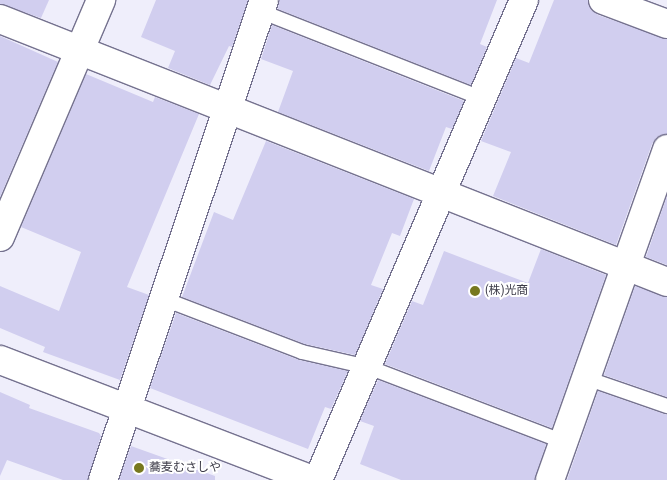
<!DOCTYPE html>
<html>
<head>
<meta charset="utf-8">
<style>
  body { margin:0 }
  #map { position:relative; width:667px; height:480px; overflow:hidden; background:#efeefb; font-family:"Roboto Condensed","Noto Sans JP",sans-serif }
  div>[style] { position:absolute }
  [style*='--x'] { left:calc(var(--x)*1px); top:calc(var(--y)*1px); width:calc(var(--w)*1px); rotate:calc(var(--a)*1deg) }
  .building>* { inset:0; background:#d1ceef }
  .roads { filter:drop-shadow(1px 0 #75728f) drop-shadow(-1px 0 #75728f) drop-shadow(0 1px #75728f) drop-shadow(0 -1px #75728f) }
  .service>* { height:14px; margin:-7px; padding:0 7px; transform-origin:7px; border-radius:7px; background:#fff }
  .minor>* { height:28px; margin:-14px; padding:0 14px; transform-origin:14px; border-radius:14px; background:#fff }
  .tertiary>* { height:28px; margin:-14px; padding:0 14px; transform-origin:14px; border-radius:14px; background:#fff }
  .dots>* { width:14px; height:14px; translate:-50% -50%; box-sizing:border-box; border:2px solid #fff; border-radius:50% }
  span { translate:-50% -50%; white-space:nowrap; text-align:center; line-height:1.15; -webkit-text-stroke:4px #fff; paint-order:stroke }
  .poi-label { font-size:12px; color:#3c3b48 }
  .left { translate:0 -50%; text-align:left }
</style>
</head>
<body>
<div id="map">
  <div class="building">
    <div style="clip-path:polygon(0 0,49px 0,41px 18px,0 4px)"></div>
    <div style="clip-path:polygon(156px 0,248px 0,232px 47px,229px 46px,210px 85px,168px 68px,175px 51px,141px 37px)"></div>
    <div style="clip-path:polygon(279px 0,497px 0,480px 44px,487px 47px,471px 85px,278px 9px)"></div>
    <div style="clip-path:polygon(554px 0,588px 0,591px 10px,598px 15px,667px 39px,667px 134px,657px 137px,652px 144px,616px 245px,493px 196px,511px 152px,481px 141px,516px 58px,529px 63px)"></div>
    <div style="clip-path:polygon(272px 25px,464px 101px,452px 129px,446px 127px,429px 171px,278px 112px,293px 71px,261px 59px)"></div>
    <div style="clip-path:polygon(0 36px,58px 62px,0 197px)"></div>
    <div style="clip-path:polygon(86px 74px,153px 102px,155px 97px,199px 114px,127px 287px,149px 295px,120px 380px,43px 352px,45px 347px,0 328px,0 286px,59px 311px,81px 252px,21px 227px)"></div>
    <div style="clip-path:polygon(266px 141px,414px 199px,400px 236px,392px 233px,371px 285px,383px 289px,355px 355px,305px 344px,182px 297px,214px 212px,233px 220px)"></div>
    <div style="clip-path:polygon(667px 196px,667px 265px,646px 257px)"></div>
    <div style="clip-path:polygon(541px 249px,606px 275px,552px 428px,385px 364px,412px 301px,423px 305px,444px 251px,528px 283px)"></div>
    <div style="clip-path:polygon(635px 286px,667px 297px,667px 397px,604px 375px)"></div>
    <div style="clip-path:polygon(176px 313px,299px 360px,348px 371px,331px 409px,325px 407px,308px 449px,150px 388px)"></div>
    <div style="clip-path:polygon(378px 380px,546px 444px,535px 480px,401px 480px,360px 464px,374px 426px,360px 421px)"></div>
    <div style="clip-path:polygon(598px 391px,667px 415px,667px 480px,567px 480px)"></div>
    <div style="clip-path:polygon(0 392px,30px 405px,29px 408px,99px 433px,101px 436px,88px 480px,63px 480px,7px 460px,0 476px)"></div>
    <div style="clip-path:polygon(131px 446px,215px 476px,215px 480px,119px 480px)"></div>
  </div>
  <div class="roads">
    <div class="service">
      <div style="--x:260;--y:11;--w:240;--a:21.5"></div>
      <div style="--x:164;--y:299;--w:148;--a:21"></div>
      <div style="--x:302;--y:352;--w:68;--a:12.8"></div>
      <div style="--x:368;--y:367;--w:210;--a:20.9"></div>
      <div style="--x:586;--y:378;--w:86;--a:19.1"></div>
    </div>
    <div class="minor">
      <div style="--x:603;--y:0;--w:68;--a:20.6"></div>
      <div style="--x:0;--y:19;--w:717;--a:21.52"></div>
      <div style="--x:0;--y:237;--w:258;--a:-66.9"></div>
      <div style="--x:103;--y:480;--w:506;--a:-71.46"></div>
      <div style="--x:550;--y:480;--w:351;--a:-70.5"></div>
    </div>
    <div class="tertiary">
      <div style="--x:0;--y:360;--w:334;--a:21"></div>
      <div style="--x:318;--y:480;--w:522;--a:-66.77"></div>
    </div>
  </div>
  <div class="dots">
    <div style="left:475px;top:291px;background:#77781f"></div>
    <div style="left:139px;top:468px;background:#77781f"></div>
  </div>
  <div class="poi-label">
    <span class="left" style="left:485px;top:291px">(株)光商</span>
    <span class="left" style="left:149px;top:468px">蕎麦むさしや</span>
  </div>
</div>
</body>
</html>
